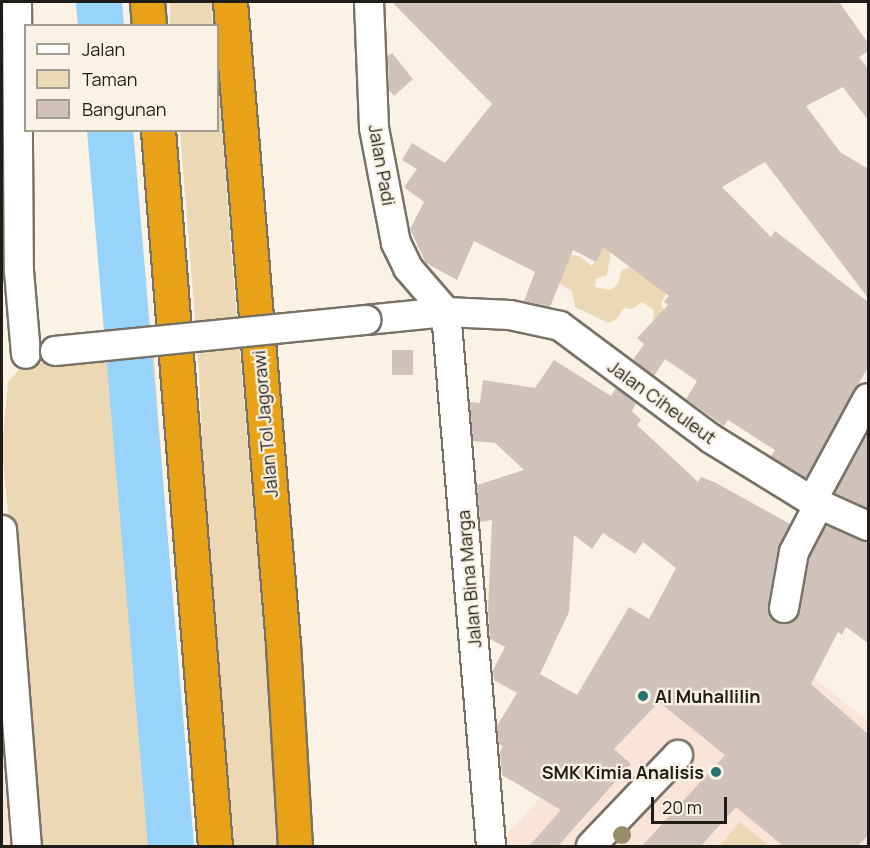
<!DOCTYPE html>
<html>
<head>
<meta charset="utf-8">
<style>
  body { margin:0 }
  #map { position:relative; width:870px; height:848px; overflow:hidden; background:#f9f2e5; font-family:Manrope,sans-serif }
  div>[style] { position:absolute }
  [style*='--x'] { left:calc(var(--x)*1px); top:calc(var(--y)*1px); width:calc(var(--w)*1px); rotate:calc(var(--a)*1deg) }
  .education>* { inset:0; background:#fae4d7 }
  .green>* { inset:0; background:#ecd8b5; transform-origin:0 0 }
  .river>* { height:46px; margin:-23px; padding:0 23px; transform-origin:23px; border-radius:23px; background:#97d3fa }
  .building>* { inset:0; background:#d0c2bb; transform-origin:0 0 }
  .roads { filter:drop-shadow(2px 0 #787266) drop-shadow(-2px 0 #787266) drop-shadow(0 2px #787266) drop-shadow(0 -2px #787266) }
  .minor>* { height:28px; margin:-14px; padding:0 14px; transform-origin:14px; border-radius:14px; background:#fff }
  .highway>* { height:33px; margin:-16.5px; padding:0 16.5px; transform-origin:16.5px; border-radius:16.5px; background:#e7a217 }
  .bridges { filter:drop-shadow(2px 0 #787266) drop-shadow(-2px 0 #787266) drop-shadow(0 2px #787266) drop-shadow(0 -2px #787266) }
  .minor-bridge>* { height:28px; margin:-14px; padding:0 14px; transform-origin:14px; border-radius:14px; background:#fff }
  .trees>* { width:18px; height:18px; margin:-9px; border-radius:50%; background:#9a8c6c }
  .dots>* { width:16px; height:16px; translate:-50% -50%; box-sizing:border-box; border:3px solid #f9f2e5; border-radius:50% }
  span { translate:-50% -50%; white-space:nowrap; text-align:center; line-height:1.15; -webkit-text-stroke:4.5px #f9f2e5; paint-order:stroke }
  .street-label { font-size:18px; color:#201d19 }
  .poi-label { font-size:18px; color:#201d19; font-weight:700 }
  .left { translate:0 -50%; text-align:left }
  .right { translate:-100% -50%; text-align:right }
  .frame { position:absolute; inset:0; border:3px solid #201d19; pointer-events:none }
  .legend { position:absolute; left:24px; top:24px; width:195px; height:108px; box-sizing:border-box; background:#f9f2e5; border:2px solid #a29d93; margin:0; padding:8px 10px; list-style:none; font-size:18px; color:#201d19 }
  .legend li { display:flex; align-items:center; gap:12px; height:30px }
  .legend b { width:30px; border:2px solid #a29d93 }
  .scale { position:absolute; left:651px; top:797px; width:76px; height:27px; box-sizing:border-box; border:3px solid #201d19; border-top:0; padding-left:8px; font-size:18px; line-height:21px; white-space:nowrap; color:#201d19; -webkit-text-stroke:4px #f9f2e5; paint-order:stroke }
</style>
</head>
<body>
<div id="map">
  <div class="education">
    <div style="clip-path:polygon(756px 632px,868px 721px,868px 846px,496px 846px,605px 727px)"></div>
    <div style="clip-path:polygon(2px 670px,13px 846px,2px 846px)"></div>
  </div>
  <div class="green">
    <div style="left:170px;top:2px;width:42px;height:23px"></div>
    <div style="clip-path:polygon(218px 71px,231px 250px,283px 846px,231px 846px,207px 552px,199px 369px,180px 131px,218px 130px)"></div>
    <div style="clip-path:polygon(599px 244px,611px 251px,607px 275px,596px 279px,595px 287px,611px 290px,618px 284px,621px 271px,630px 266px,666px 293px,661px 304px,666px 314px,653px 321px,654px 310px,642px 302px,632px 309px,624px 308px,616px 320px,608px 323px,575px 307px,572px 291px,555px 281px,566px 254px,579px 256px,592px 266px,601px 250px)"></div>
    <div style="clip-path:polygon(154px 358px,166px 518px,170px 685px,183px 846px,38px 846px,2px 448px,8px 382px,24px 364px)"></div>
    <div style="clip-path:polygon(740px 822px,769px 846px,719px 846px)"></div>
  </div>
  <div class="river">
    <div style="--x:99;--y:2;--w:24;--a:85"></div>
    <div style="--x:110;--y:130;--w:719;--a:85.13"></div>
  </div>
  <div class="building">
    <div style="clip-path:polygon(392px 2px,839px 2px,868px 43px,868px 51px,859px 57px,868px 69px,868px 120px,843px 87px,806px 106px,840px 152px,868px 169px,868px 298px,765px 162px,722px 187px,771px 237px,775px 231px,868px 302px,868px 367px,806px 478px,771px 456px,775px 450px,728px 420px,724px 426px,686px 399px,697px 381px,665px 359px,654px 376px,633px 360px,644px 344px,637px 338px,668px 305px,664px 302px,669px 296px,603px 247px,596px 262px,573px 250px,550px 307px,524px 301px,535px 272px,474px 241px,457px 280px,426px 263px,410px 229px,424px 202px,404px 187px,417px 169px,402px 160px,412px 143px,445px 163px,492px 104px)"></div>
    <div style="clip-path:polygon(392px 53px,413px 79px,394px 96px,389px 90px,388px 56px)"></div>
    <div style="left:392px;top:350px;width:21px;height:25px"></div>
    <div style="clip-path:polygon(evenodd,554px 360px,611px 396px,616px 388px,636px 404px,632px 411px,641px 420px,637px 425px,698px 482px,701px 477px,716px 483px,790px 524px,778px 549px,768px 605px,774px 621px,789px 624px,797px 618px,810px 557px,826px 525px,868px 542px,868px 643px,846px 627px,842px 635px,838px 632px,811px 684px,868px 734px,868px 835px,858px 846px,783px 846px,736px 807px,701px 846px,642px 846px,725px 755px,659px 702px,614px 749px,631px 764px,558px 846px,529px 846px,561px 810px,502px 775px,500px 752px,503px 746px,499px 744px,497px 726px,517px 693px,494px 680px,493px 670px,505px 647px,490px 639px,488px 609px,492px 520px,480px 522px,477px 485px,524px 470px,495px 443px,473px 441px,470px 402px,480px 403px,483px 380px,535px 388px,554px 360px,603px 533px,635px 554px,643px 542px,676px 568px,649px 619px,629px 607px,577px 695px,540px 674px,569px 612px,574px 535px,592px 549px,603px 533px)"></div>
    <div style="clip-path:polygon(868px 433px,868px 508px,835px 493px)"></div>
  </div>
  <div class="roads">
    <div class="minor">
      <div style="--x:17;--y:2;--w:269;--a:89.6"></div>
      <div style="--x:19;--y:271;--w:83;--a:85.2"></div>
      <div style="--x:369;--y:2;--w:126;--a:87.7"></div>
      <div style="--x:374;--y:128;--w:117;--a:79.2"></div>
      <div style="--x:396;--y:243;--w:28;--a:64"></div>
      <div style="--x:408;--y:268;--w:58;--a:49.2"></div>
      <div style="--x:446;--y:312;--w:536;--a:85.18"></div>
      <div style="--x:366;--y:320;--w:80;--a:-5.7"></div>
      <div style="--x:446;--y:312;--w:64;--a:2.7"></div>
      <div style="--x:510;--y:315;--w:51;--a:12.4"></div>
      <div style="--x:560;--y:326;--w:187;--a:36.7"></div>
      <div style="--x:710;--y:438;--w:120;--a:31.7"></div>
      <div style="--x:812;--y:501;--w:61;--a:24.1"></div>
      <div style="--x:812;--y:501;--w:117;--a:-61.5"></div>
      <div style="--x:2;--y:530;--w:317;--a:85.5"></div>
      <div style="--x:784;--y:608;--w:57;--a:-79.9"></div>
      <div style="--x:794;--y:552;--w:54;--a:-62.5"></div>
      <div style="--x:591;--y:846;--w:126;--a:-46.3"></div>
    </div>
    <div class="highway">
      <div style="--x:147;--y:2;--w:24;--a:85"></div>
      <div style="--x:230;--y:2;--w:644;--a:85.28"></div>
      <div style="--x:283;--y:644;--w:202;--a:86.6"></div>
      <div style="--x:158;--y:130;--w:718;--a:85.45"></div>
    </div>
  </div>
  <div class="bridges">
    <div class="minor-bridge">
      <div style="--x:55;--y:351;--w:313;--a:-5.7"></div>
    </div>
  </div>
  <div class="trees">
    <div style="left:622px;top:835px"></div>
  </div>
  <div class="dots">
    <div style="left:643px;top:696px;background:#287374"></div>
    <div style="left:716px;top:772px;background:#287374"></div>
  </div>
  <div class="street-label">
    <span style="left:382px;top:165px;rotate:80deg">Jalan Padi</span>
    <span style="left:662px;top:402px;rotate:36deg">Jalan Ciheuleut</span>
    <span style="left:265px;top:424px;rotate:-95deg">Jalan Tol Jagorawi</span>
    <span style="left:469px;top:579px;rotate:-95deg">Jalan Bina Marga</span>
  </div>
  <div class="poi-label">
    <span class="left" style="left:655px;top:696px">Al Muhallilin</span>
    <span class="right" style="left:704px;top:772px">SMK Kimia Analisis</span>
  </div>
  <div class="frame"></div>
  <ul class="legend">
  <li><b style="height:8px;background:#fff"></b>Jalan</li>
  <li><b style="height:16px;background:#ecd8b5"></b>Taman</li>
  <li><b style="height:16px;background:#d0c2bb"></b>Bangunan</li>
  </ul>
  <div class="scale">20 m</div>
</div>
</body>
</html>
